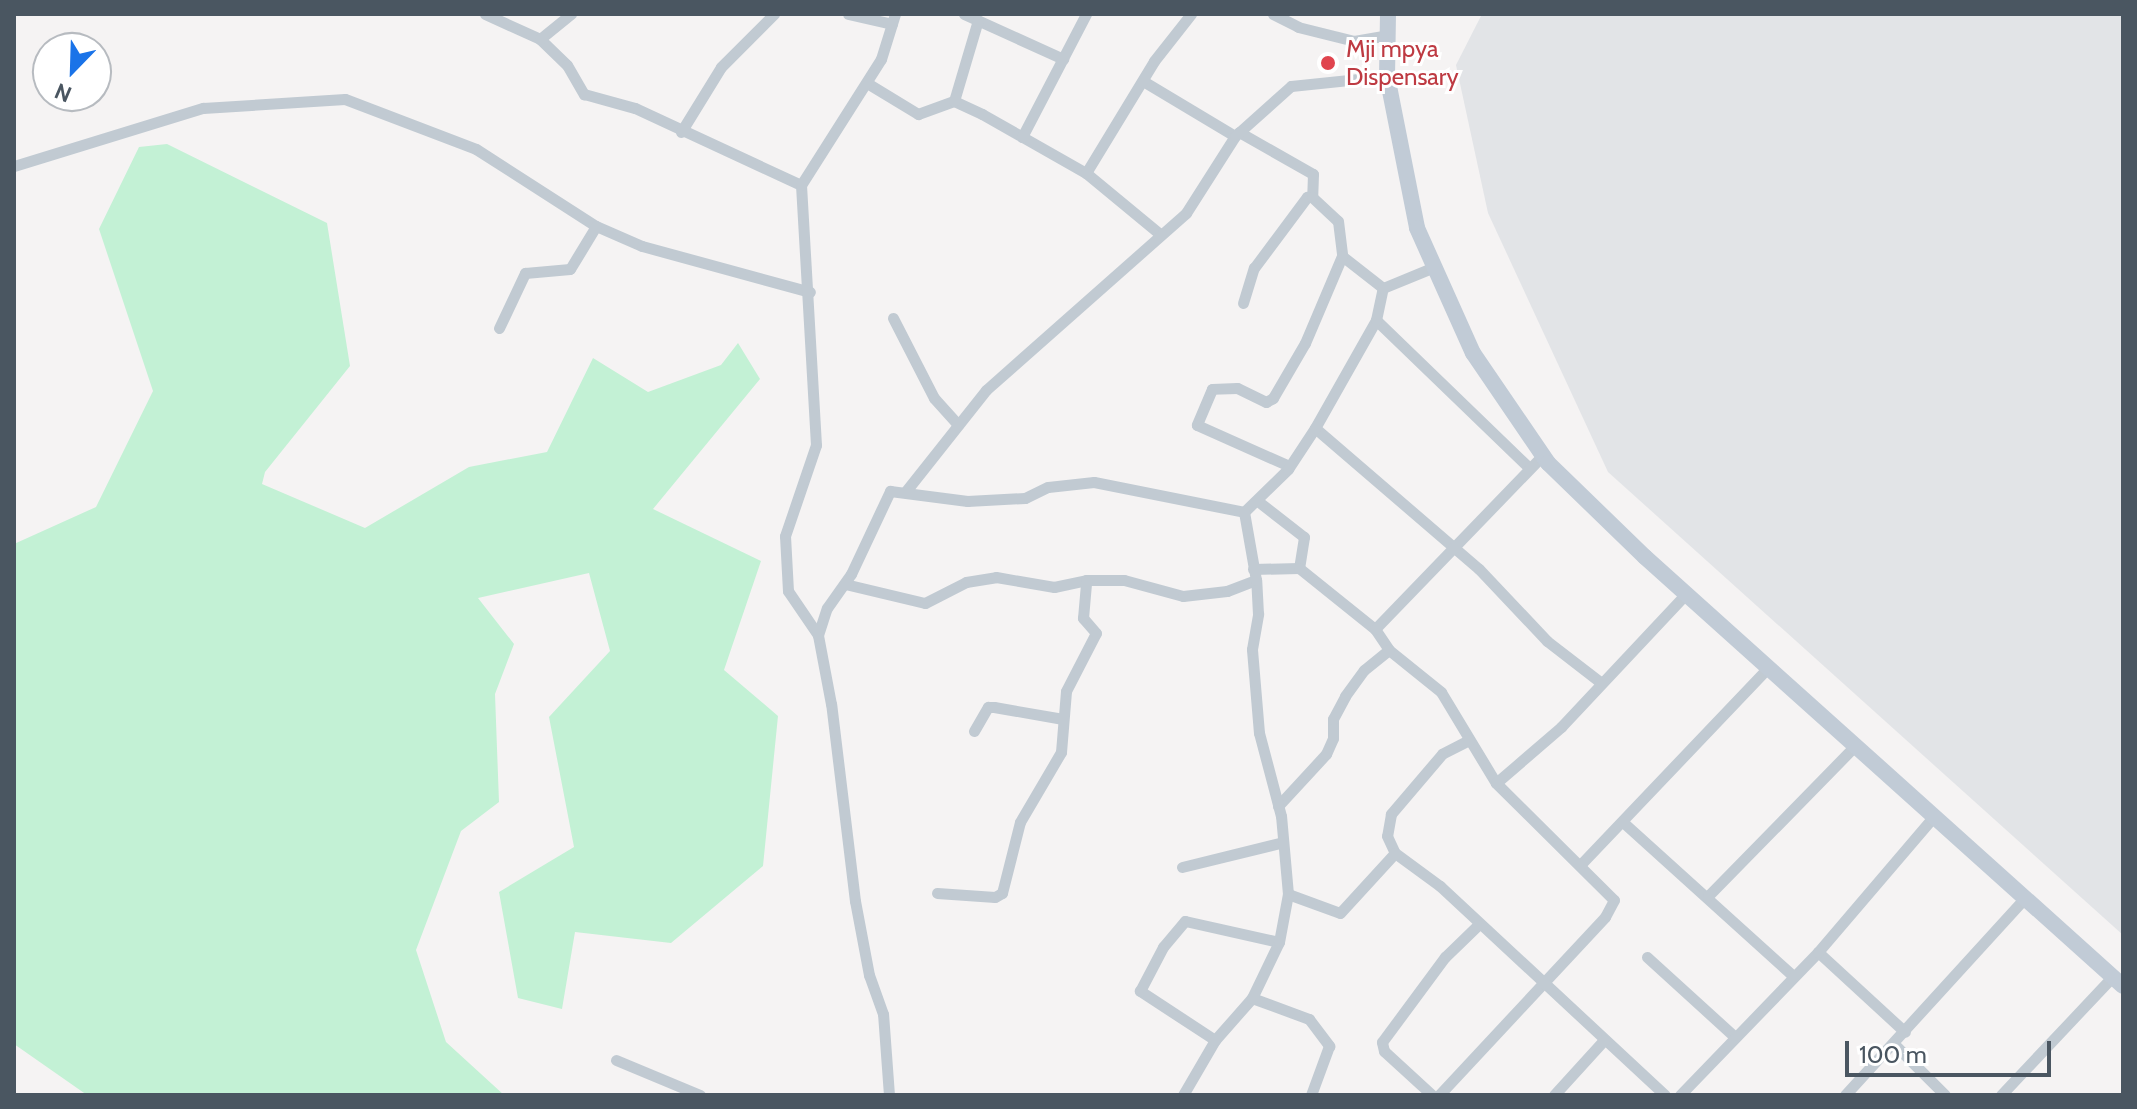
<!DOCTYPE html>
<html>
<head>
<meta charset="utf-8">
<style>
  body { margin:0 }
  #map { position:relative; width:2137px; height:1109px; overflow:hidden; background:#f5f3f3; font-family:Cabin,sans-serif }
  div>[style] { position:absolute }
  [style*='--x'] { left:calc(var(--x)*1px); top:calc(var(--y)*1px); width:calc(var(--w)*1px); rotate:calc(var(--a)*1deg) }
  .airport>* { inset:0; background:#e2e4e7 }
  .green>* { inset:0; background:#c3f1d5 }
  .street>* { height:11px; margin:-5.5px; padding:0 5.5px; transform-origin:5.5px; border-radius:5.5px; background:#c1cad2 }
  .secondary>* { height:16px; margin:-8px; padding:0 8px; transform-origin:8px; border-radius:8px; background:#c1cbd6 }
  .dots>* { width:22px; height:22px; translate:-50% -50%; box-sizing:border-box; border:4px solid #fff; border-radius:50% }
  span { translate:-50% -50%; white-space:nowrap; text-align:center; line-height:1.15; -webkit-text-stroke:6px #fff; paint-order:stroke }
  .health-label { font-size:24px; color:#be3a42 }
  .left { translate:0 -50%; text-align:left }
  .frame { position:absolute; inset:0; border:16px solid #4a5661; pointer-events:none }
  .north { position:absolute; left:32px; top:32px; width:80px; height:80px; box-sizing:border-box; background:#fff; border:2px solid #b7bbc0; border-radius:50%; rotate:203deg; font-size:22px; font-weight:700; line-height:32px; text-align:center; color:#4a5661 }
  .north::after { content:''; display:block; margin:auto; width:28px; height:36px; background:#1a73e8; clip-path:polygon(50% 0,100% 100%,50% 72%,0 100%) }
  .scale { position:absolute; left:1845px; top:1041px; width:206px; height:36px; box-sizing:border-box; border:4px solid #4a5661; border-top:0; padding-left:10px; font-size:24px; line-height:28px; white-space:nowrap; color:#4a5661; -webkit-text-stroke:6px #fff; paint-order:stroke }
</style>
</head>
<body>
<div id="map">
  <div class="airport">
    <div style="clip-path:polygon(1482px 14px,2123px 14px,2123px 935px,1608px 472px,1488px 213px,1456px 65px)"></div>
  </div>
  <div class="green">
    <div style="clip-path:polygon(167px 144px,327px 223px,350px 366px,265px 472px,262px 484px,365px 528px,469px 467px,547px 452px,593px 358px,648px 392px,721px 365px,738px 343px,760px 379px,653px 509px,761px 561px,724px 670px,778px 716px,763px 866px,671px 943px,575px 932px,562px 1009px,518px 998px,499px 892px,574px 847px,549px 717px,610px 651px,589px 573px,478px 598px,514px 644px,495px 694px,499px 802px,461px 831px,416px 950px,446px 1042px,504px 1095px,87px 1095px,14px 1044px,14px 544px,96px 507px,153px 391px,99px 229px,139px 147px)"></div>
  </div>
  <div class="street">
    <div style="--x:485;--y:14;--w:60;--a:24.4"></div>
    <div style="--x:540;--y:39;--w:37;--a:44"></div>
    <div style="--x:567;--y:65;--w:34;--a:60"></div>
    <div style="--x:584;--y:94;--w:53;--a:15.4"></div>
    <div style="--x:635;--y:108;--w:183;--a:24.9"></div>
    <div style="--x:848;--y:14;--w:45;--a:12.8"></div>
    <div style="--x:964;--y:14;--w:109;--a:24.4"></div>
    <div style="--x:1273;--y:14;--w:28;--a:27"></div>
    <div style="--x:1298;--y:27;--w:58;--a:14"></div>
    <div style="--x:1354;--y:41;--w:34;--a:-10"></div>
    <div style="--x:540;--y:39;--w:40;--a:-39"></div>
    <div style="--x:1143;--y:81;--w:107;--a:30.9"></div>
    <div style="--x:867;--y:83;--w:60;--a:31.3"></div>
    <div style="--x:918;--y:114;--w:38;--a:-20"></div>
    <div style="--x:954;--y:101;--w:31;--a:25"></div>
    <div style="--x:982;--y:114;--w:120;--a:29.6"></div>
    <div style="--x:1086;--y:173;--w:97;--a:39.6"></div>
    <div style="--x:954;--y:101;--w:84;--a:-73.5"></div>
    <div style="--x:681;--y:132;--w:76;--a:-58.4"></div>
    <div style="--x:721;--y:67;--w:75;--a:-45"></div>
    <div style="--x:1239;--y:132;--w:85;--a:29.6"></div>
    <div style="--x:1313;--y:174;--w:23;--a:92"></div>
    <div style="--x:1022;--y:137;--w:139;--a:-62.5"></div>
    <div style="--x:14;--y:166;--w:198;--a:-17.1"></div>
    <div style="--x:203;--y:108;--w:142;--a:-3.6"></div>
    <div style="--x:345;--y:99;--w:140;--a:20.9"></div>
    <div style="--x:476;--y:149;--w:143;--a:32.7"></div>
    <div style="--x:596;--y:226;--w:50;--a:23.5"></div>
    <div style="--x:642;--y:246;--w:174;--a:15.3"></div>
    <div style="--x:1086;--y:173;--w:131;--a:-58.7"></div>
    <div style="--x:1154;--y:61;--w:60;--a:-51.8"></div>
    <div style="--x:1342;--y:256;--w:52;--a:38"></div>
    <div style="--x:1243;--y:303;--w:37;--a:-73"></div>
    <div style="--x:1254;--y:268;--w:89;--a:-53.3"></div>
    <div style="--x:1307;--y:197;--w:5;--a:0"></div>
    <div style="--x:1312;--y:197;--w:35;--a:43"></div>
    <div style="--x:1338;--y:221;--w:35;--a:83"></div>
    <div style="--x:1342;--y:256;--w:95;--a:113"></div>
    <div style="--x:1305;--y:343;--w:64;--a:120.2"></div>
    <div style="--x:1273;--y:398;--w:8;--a:150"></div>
    <div style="--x:1266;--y:402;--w:32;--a:-154"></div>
    <div style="--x:1237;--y:388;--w:25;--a:178"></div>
    <div style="--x:1212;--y:389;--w:39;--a:113"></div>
    <div style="--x:1197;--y:425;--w:101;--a:24"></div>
    <div style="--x:893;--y:318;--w:90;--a:62.9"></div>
    <div style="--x:934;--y:398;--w:36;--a:48"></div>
    <div style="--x:1376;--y:320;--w:211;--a:44"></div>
    <div style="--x:499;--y:328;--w:61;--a:-64.7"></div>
    <div style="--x:525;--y:273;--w:45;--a:-5.1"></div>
    <div style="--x:570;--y:269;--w:50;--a:-58.8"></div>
    <div style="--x:1315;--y:428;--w:216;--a:40.7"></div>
    <div style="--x:1479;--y:569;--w:99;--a:46.6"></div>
    <div style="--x:1547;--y:641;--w:66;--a:37.6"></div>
    <div style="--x:906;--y:491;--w:129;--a:-51.6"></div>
    <div style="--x:986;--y:390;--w:267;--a:-41.5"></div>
    <div style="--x:1186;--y:213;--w:91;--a:-57.5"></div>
    <div style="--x:1235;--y:136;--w:75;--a:-41.8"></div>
    <div style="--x:1291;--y:86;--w:97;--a:-5.9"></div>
    <div style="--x:1259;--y:502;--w:57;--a:37.9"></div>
    <div style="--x:1304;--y:537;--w:31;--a:99"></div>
    <div style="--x:1253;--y:569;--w:46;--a:-1.2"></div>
    <div style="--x:1299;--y:568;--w:97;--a:38.8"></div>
    <div style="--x:1375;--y:629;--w:25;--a:56"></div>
    <div style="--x:1389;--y:650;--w:67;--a:38.9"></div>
    <div style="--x:1441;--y:692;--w:106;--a:58.9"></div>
    <div style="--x:1496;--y:783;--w:166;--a:44.8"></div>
    <div style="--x:1614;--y:900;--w:19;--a:118"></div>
    <div style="--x:1605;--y:917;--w:243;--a:133"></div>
    <div style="--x:845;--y:584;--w:82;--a:13.4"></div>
    <div style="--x:925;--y:603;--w:46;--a:-27.1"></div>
    <div style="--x:966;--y:582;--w:30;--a:-9"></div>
    <div style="--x:996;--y:577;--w:59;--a:9.8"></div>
    <div style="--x:1054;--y:587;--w:33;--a:-12"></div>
    <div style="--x:1086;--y:580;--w:38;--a:0"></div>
    <div style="--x:1124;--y:580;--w:61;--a:15.2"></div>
    <div style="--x:1183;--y:596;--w:44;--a:-6.5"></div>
    <div style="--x:1227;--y:591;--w:31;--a:-21"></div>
    <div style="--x:1375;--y:629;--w:240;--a:-46"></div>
    <div style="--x:818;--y:635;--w:28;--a:-72"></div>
    <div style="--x:827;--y:608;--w:42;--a:-54.8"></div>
    <div style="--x:851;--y:574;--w:92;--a:-64.8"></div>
    <div style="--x:890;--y:491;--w:78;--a:7.4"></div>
    <div style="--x:967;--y:501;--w:58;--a:-3"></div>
    <div style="--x:1025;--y:498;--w:25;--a:-26"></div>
    <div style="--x:1048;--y:487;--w:46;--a:-6.2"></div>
    <div style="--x:1094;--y:482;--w:153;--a:11.3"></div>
    <div style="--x:1244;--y:512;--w:62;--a:-44.3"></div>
    <div style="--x:1288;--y:469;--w:49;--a:-56.6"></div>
    <div style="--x:1315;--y:428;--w:124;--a:-60.5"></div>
    <div style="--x:1376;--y:320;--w:33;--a:-78"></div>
    <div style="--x:1383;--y:288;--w:55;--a:-22.4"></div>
    <div style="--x:974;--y:731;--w:28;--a:-60"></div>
    <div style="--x:988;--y:707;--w:6;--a:0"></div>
    <div style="--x:994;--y:707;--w:70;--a:9.9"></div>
    <div style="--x:1469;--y:740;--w:30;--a:153"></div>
    <div style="--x:1442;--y:754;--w:79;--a:130.4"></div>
    <div style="--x:1391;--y:814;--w:22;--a:100"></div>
    <div style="--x:1387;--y:836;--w:19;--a:65"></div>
    <div style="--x:1395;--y:853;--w:56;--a:36.3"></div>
    <div style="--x:1440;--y:886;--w:307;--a:42.9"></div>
    <div style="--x:1496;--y:783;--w:86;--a:-40.7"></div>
    <div style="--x:1561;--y:727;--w:183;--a:-46.8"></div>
    <div style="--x:1278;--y:806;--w:71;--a:-47.3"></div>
    <div style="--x:1326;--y:754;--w:17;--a:-66"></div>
    <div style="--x:1333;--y:738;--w:19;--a:-90"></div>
    <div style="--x:1333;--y:719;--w:26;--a:-62"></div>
    <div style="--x:1345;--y:696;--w:32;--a:-54"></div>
    <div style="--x:1364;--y:670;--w:32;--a:-39"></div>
    <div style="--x:1625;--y:824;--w:225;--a:42.1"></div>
    <div style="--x:1582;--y:863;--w:269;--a:-46.4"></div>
    <div style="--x:1182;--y:867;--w:101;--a:-13.8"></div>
    <div style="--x:937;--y:893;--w:58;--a:3.9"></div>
    <div style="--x:995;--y:897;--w:8;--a:-30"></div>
    <div style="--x:1002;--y:893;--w:73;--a:-75.8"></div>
    <div style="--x:1020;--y:822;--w:81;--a:-59.6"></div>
    <div style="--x:1061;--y:752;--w:61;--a:-85.3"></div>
    <div style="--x:1066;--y:691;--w:65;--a:-62.7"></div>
    <div style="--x:1096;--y:633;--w:20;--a:-131"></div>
    <div style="--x:1083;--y:618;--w:38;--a:-85"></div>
    <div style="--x:1288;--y:894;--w:55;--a:20.1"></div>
    <div style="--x:1340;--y:913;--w:81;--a:-47.5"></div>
    <div style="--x:1708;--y:896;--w:210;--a:-45.6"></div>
    <div style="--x:1818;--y:952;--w:118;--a:42.6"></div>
    <div style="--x:1647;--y:957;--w:119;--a:42.3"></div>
    <div style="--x:1252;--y:998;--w:61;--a:20.2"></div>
    <div style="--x:1309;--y:1019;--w:34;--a:53"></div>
    <div style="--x:1329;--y:1046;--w:52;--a:110.2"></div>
    <div style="--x:1215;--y:1040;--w:90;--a:-146.8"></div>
    <div style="--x:1140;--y:991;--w:50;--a:-62.4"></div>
    <div style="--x:1163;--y:947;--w:34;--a:-50"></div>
    <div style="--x:1185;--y:921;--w:96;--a:12.6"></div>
    <div style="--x:1894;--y:1044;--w:72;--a:45"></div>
    <div style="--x:616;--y:1060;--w:91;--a:22.6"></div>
    <div style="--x:889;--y:1095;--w:81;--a:-94.2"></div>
    <div style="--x:883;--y:1014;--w:41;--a:-109.7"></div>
    <div style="--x:869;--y:975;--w:75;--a:-100.7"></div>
    <div style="--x:855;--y:901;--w:198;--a:-96.9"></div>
    <div style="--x:831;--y:704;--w:70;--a:-100.7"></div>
    <div style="--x:818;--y:635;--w:53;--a:-124.3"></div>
    <div style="--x:788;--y:591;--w:55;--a:-93.1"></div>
    <div style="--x:785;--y:536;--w:96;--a:-71.2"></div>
    <div style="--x:816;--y:445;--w:260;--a:-93.3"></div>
    <div style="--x:801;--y:185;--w:149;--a:-57.6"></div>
    <div style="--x:881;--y:59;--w:47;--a:-72.7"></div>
    <div style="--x:1183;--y:1095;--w:64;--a:-59.8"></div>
    <div style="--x:1215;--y:1040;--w:56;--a:-48.6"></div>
    <div style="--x:1252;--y:998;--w:62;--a:-64.3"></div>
    <div style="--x:1279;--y:942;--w:49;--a:-79.4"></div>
    <div style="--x:1288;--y:894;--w:78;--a:-95.1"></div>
    <div style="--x:1281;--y:816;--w:86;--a:-104.8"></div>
    <div style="--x:1259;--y:733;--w:84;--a:-94.8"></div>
    <div style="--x:1252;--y:649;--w:36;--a:-80"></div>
    <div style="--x:1258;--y:614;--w:34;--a:-93"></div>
    <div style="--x:1256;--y:580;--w:69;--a:-100"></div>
    <div style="--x:1432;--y:1095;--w:65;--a:-137.5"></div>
    <div style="--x:1384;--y:1051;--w:9;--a:-103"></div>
    <div style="--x:1382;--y:1042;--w:106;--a:-53.5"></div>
    <div style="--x:1445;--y:957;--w:46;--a:-44.1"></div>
    <div style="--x:1554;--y:1095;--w:74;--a:-47.7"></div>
    <div style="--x:1680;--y:1095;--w:199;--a:-46"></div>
    <div style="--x:1818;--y:952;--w:179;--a:-49.5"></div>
    <div style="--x:1845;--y:1095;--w:267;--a:-47.6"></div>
    <div style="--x:2001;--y:1095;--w:163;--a:-46.7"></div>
  </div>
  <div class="secondary">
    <div style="--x:1388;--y:14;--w:62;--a:90.9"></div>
    <div style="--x:1387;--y:76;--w:155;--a:78.8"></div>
    <div style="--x:1417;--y:228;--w:137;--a:65.9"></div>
    <div style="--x:1473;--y:353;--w:133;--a:55.7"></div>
    <div style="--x:1548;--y:463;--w:135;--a:44.1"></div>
    <div style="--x:1645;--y:557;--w:642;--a:41.91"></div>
  </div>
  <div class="dots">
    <div style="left:1328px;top:63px;background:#e0444e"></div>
  </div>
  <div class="health-label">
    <span class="left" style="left:1346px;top:63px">Mji mpya<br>Dispensary</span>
  </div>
  <div class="frame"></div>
  <div class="north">N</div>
  <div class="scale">100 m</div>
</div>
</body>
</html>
